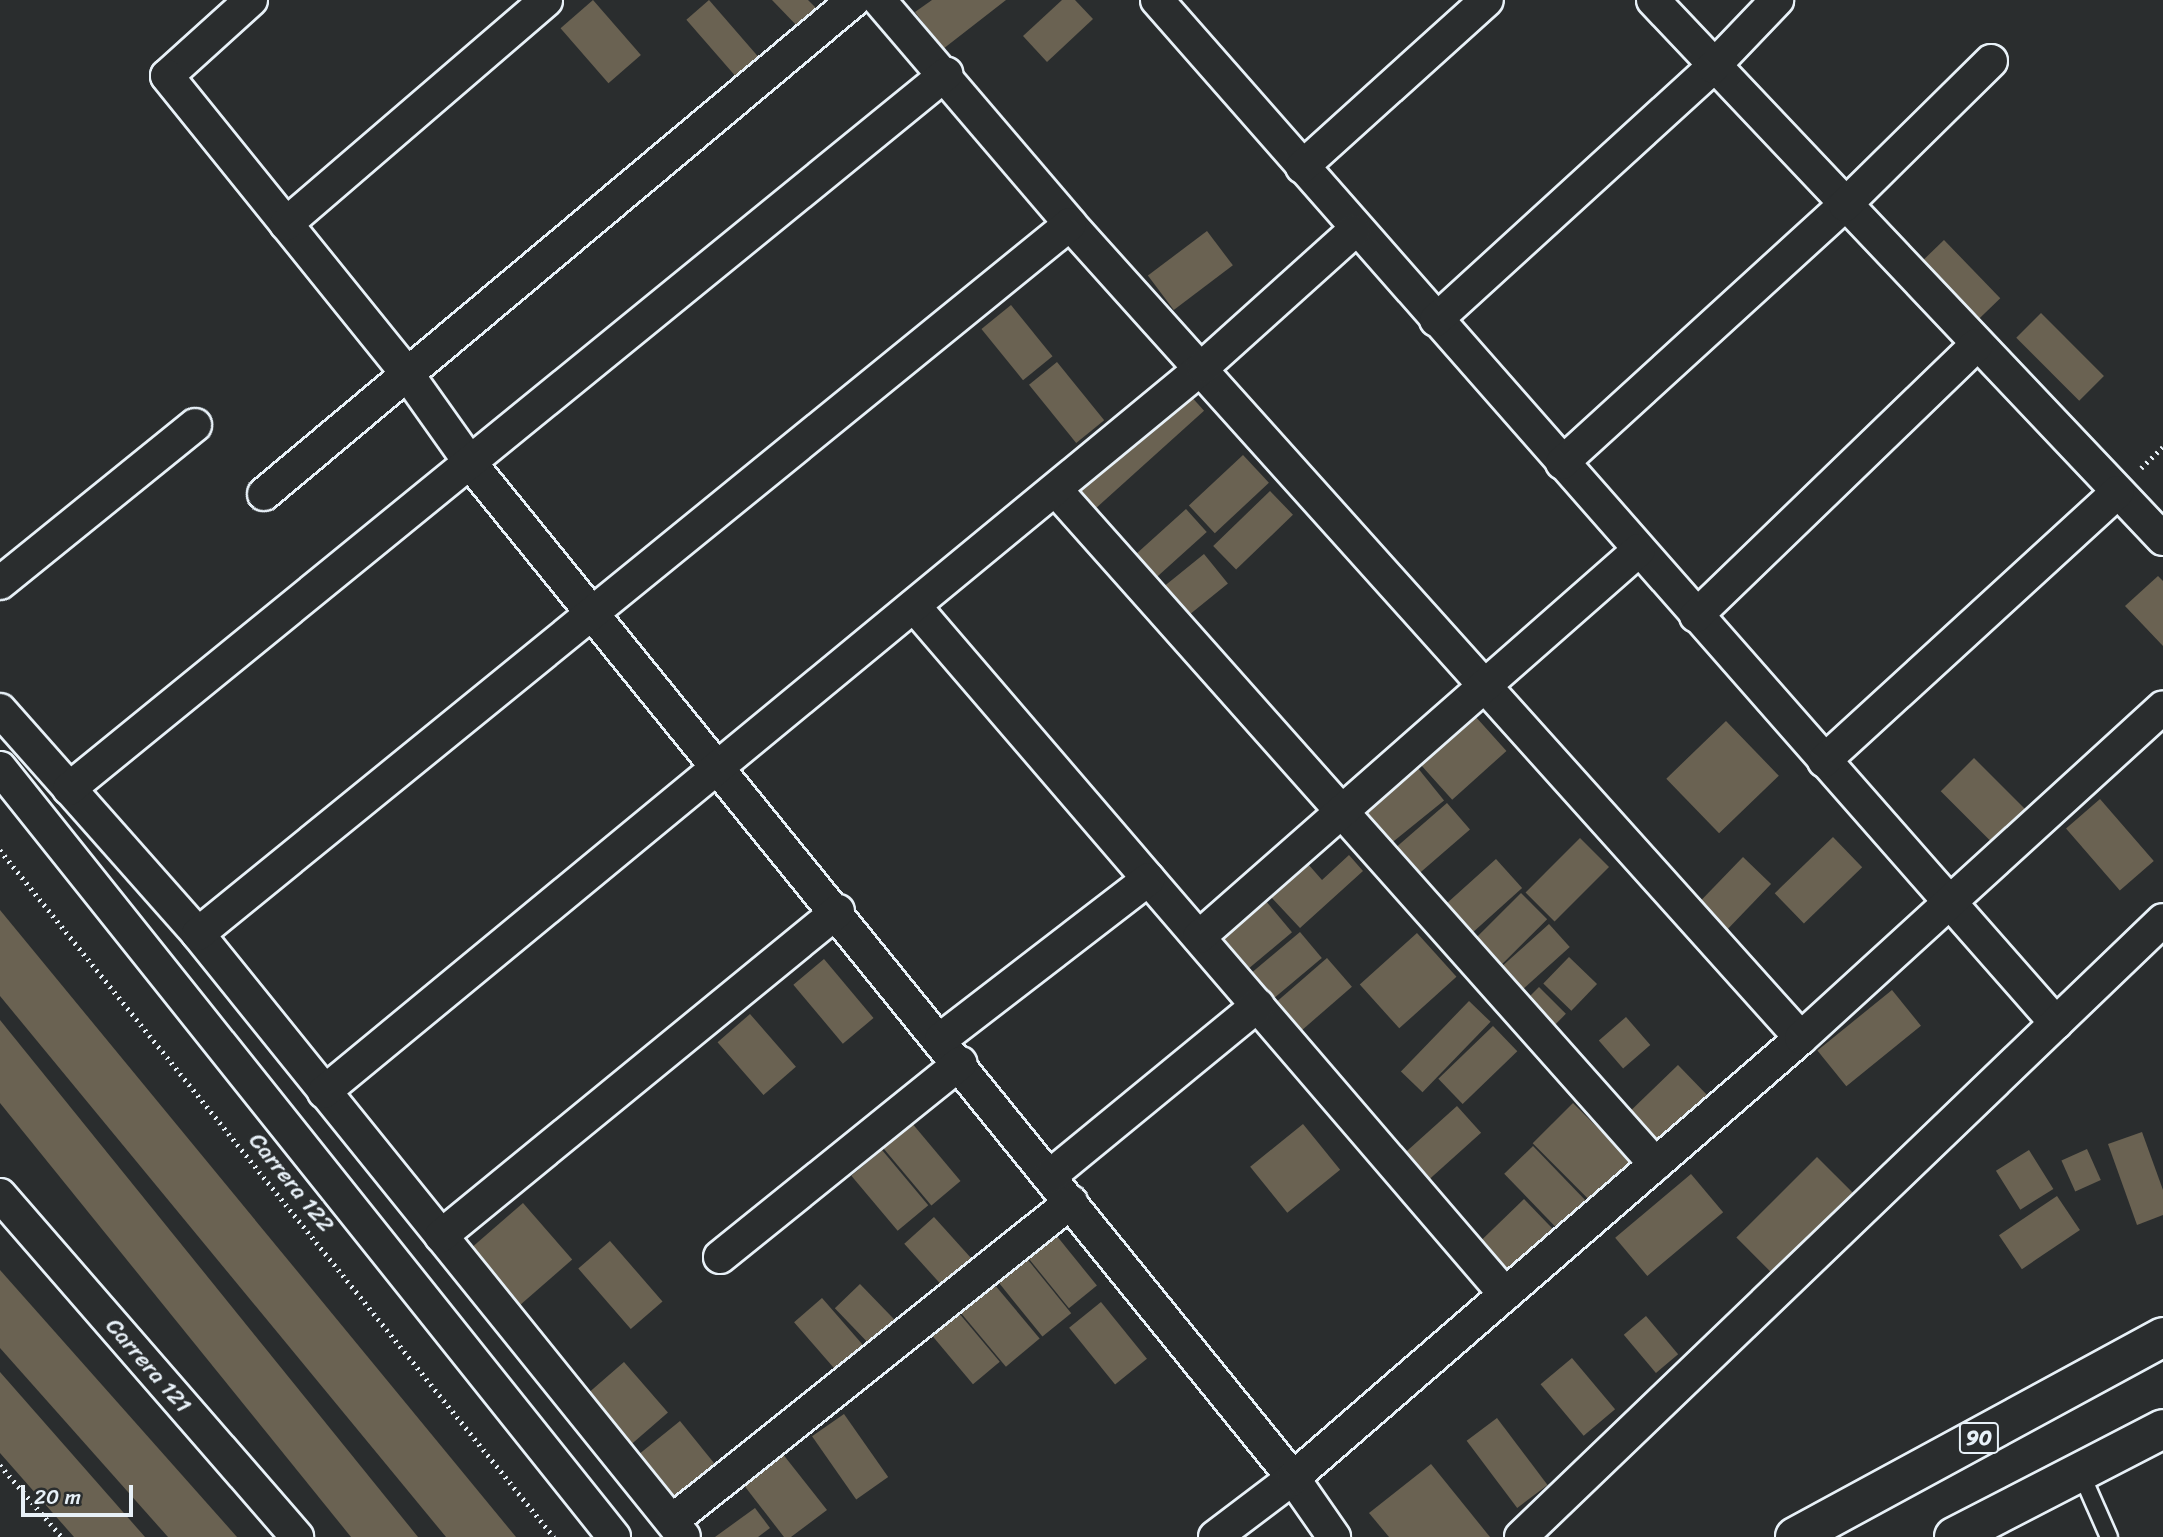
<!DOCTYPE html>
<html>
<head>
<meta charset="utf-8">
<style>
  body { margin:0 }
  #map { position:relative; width:2163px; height:1537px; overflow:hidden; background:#2a2d2e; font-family:Sriracha,sans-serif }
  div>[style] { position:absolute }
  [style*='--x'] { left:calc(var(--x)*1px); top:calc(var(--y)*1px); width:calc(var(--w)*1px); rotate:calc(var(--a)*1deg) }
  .building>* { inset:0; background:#6a6252; transform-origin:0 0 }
  .path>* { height:4.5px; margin-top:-2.25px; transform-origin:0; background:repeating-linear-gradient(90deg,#e8f1f8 0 2px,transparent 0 7px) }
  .roads { filter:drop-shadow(2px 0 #e8f1f8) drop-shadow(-2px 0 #e8f1f8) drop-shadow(0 2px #e8f1f8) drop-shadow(0 -2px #e8f1f8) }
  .service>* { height:16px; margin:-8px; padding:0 8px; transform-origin:8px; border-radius:8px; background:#2a2d2e }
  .minor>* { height:32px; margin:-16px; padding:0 16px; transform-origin:16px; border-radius:16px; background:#2a2d2e }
  .trunk>* { height:38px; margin:-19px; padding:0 19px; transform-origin:19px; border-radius:19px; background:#2a2d2e }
  span { translate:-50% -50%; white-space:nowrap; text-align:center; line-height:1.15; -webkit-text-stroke:7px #2a2d2e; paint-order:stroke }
  .shield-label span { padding:2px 5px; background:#2a2d2e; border:2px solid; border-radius:5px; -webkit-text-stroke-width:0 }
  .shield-label { font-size:21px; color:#e8f1f8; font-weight:700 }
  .street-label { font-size:23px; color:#e8f1f8 }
  .scale { position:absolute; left:21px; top:1485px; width:112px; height:32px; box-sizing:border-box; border:4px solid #e8f1f8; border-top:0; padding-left:9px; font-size:21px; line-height:24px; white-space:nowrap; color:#e8f1f8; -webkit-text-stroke:5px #2a2d2e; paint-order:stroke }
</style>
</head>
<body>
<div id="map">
  <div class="building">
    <div style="left:593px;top:0;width:73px;height:43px;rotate:49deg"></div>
    <div style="left:709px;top:0;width:80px;height:30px;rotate:49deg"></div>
    <div style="clip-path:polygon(772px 0,808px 0,820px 12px,801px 30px)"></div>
    <div style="clip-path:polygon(932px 0,1006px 0,943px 49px,915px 12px)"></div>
    <div style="clip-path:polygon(1062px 0,1075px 0,1093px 19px,1047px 62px,1023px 36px)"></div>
    <div style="left:1207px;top:231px;width:43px;height:74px;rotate:53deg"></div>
    <div style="left:1944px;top:240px;width:81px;height:42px;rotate:46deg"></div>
    <div style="left:1011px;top:305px;width:66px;height:38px;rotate:51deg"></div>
    <div style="left:2041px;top:313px;width:89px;height:35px;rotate:45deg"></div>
    <div style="left:1057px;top:362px;width:75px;height:36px;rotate:51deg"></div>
    <div style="left:1188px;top:393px;width:24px;height:146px;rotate:48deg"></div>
    <div style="left:1243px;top:455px;width:38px;height:74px;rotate:47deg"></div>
    <div style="left:1270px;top:491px;width:33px;height:79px;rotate:46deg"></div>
    <div style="left:1186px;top:509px;width:31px;height:75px;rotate:48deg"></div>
    <div style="left:1204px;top:554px;width:38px;height:58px;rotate:51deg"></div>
    <div style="clip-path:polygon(2158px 576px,2163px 581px,2163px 646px,2125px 606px)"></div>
    <div style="left:1475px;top:716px;width:47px;height:73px;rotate:48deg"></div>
    <div style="left:1726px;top:721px;width:76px;height:83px;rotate:46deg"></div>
    <div style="left:1974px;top:758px;width:81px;height:47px;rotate:45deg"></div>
    <div style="left:1417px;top:767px;width:43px;height:76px;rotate:51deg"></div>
    <div style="left:2100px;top:799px;width:82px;height:45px;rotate:49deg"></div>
    <div style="left:1447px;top:803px;width:35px;height:67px;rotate:49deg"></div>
    <div style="left:1833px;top:837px;width:42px;height:81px;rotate:46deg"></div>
    <div style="left:1580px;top:838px;width:41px;height:77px;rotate:45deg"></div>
    <div style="clip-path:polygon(1349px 855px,1363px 871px,1300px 928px,1271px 897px,1308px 864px,1322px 880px)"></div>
    <div style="left:1743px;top:857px;width:39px;height:64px;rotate:44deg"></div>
    <div style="left:1496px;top:859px;width:39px;height:74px;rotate:48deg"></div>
    <div style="left:1521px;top:893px;width:37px;height:73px;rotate:45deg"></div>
    <div style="left:1265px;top:900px;width:42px;height:62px;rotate:50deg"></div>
    <div style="clip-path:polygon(0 910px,516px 1537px,446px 1537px,0 996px)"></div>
    <div style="left:1549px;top:924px;width:31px;height:67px;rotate:48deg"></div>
    <div style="left:1300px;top:932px;width:34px;height:71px;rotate:50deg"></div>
    <div style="left:1417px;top:933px;width:59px;height:77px;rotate:48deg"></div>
    <div style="left:1569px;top:957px;width:39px;height:37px;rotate:44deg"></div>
    <div style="left:1327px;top:958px;width:38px;height:77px;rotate:49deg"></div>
    <div style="left:824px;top:959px;width:77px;height:40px;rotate:50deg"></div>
    <div style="left:1539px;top:987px;width:38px;height:28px;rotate:45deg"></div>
    <div style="left:1892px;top:990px;width:46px;height:96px;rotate:51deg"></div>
    <div style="left:1469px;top:1001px;width:30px;height:98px;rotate:44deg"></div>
    <div style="left:750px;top:1014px;width:70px;height:43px;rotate:49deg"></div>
    <div style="left:1626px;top:1017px;width:37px;height:36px;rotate:49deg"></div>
    <div style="clip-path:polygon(0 1020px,418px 1537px,351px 1537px,0 1103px)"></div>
    <div style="left:1493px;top:1026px;width:35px;height:76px;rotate:46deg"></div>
    <div style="left:1678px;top:1065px;width:45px;height:76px;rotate:46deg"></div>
    <div style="left:1573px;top:1103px;width:91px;height:57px;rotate:45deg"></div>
    <div style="left:1457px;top:1106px;width:36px;height:73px;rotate:48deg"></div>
    <div style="left:911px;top:1122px;width:77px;height:38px;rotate:50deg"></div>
    <div style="left:1303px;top:1124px;width:59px;height:68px;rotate:51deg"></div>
    <div style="clip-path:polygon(2142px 1132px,2163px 1190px,2163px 1215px,2137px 1225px,2108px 1144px)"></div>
    <div style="left:1533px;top:1146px;width:83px;height:40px;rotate:46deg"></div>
    <div style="left:2087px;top:1149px;width:34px;height:28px;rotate:66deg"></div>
    <div style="left:882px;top:1150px;width:72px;height:40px;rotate:50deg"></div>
    <div style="left:2029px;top:1150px;width:46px;height:39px;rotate:58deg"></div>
    <div style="left:1817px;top:1157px;width:62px;height:114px;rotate:45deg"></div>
    <div style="left:1691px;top:1174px;width:50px;height:99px;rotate:50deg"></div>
    <div style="left:2057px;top:1196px;width:41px;height:70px;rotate:56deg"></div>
    <div style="left:1524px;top:1199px;width:43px;height:60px;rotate:46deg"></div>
    <div style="left:523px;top:1203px;width:75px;height:74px;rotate:49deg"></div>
    <div style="left:934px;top:1217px;width:61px;height:40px;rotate:48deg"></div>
    <div style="left:1056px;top:1235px;width:65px;height:36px;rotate:51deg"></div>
    <div style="left:610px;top:1241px;width:80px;height:42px;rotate:49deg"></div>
    <div style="left:1024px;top:1255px;width:75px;height:37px;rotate:51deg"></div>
    <div style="clip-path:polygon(0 1270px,237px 1537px,168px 1537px,0 1348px)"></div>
    <div style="left:860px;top:1284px;width:54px;height:35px;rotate:46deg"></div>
    <div style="left:994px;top:1284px;width:71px;height:44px;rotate:50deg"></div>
    <div style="left:822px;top:1298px;width:70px;height:37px;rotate:49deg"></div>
    <div style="left:1101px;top:1302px;width:73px;height:41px;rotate:51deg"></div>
    <div style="left:958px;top:1312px;width:65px;height:35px;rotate:50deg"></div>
    <div style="left:1646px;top:1316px;width:50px;height:29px;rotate:50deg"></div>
    <div style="left:1572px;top:1358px;width:67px;height:41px;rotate:50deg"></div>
    <div style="left:624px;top:1362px;width:67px;height:58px;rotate:49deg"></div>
    <div style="clip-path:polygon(0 1372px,145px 1537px,74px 1537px,0 1453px)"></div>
    <div style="left:844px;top:1414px;width:77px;height:39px;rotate:55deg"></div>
    <div style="left:1497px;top:1418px;width:84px;height:38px;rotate:53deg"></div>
    <div style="left:680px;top:1421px;width:63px;height:62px;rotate:51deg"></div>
    <div style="clip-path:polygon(782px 1453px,827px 1510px,791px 1537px,784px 1537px,743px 1484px)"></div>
    <div style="clip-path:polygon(1431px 1464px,1490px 1537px,1389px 1537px,1369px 1513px)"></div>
    <div style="clip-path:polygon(755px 1508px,770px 1528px,758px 1537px,715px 1537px)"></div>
  </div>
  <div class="path">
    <div style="--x:2141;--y:468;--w:30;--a:-44"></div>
    <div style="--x:0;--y:850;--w:883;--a:51.12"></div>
    <div style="--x:0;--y:1465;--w:95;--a:49.3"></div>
  </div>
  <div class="roads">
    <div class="service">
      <div style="--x:2080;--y:1471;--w:72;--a:66.3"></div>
    </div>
    <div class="minor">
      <div style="--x:251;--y:0;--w:113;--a:137.9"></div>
      <div style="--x:167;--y:76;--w:384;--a:51.1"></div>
      <div style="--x:408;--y:375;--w:109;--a:54.7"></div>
      <div style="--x:471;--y:464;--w:1305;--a:50.97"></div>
      <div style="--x:1293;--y:1478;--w:72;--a:55.2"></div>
      <div style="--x:879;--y:0;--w:294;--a:49.5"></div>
      <div style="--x:1070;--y:224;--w:1094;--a:48.08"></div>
      <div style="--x:1157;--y:0;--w:1362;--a:48.69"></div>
      <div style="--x:1653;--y:0;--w:742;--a:46.58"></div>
      <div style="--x:1302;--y:167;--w:249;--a:-42.1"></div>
      <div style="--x:286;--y:224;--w:343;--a:-40.7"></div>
      <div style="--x:1436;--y:320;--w:375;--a:-42.4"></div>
      <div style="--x:1713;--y:67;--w:93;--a:-46.3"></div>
      <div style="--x:1562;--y:463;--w:383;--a:-42.4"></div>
      <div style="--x:1845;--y:205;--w:205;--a:-44.6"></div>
      <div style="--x:1056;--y:490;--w:902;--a:48.37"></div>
      <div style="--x:264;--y:494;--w:770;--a:-39.94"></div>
      <div style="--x:0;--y:583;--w:251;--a:-39"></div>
      <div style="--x:914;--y:606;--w:907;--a:49.34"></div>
      <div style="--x:1696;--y:616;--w:390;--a:-44"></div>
      <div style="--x:0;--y:710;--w:299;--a:48.5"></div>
      <div style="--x:198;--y:934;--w:774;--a:51.13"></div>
      <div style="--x:1824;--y:761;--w:398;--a:-42.5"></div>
      <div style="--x:0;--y:768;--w:984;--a:51.39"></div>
      <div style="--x:69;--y:789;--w:1132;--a:-39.19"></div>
      <div style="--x:198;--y:934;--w:1124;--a:-39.15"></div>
      <div style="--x:1199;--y:937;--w:586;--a:-41.33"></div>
      <div style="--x:941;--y:1039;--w:262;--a:-37.6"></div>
      <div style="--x:324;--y:1092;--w:1139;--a:-39.52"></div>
      <div style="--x:1203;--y:367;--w:203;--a:-42"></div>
      <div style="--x:1050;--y:1176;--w:269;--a:-39.4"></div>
      <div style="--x:0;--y:1195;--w:453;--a:49"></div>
      <div style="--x:441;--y:1236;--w:513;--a:-39.31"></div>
      <div style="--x:720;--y:1257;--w:309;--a:-38.9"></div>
      <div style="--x:672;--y:1521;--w:511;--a:-38.64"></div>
      <div style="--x:1215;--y:1537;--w:98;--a:-37.1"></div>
      <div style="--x:1293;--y:1478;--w:672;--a:-40.9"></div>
      <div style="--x:1801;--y:1038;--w:490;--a:-42.4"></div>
      <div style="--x:1521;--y:1537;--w:890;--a:-43.86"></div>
    </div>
    <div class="trunk">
      <div style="--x:1795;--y:1537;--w:419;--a:-28.5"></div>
      <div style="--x:1954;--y:1537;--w:235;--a:-27.3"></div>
    </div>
  </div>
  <div class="shield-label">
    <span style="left:1979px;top:1438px">90</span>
  </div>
  <div class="street-label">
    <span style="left:291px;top:1183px;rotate:51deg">Carrera 122</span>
    <span style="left:148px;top:1366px;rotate:49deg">Carrera 121</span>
  </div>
  <div class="scale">20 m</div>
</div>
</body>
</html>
